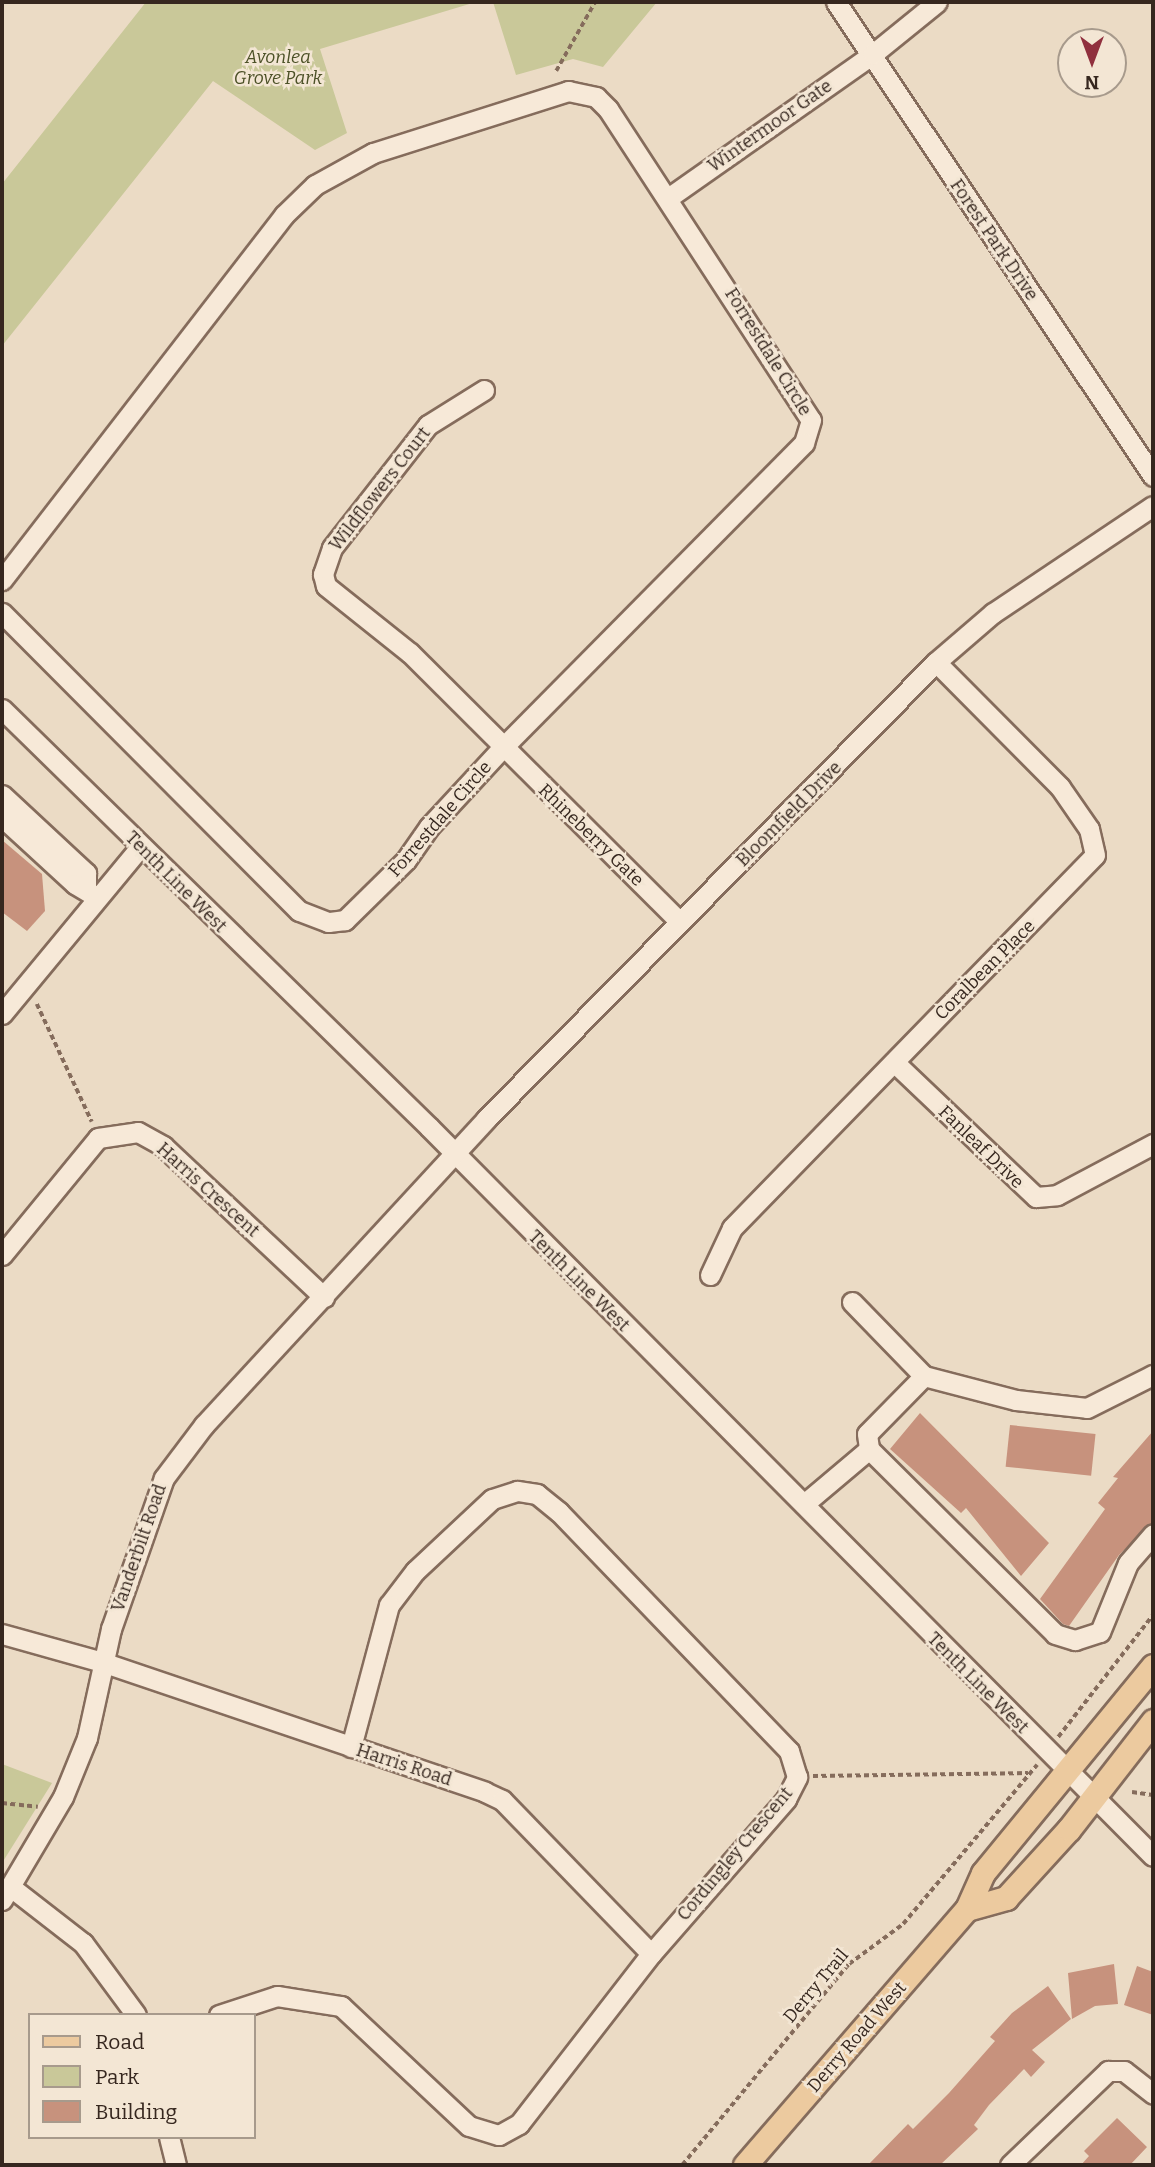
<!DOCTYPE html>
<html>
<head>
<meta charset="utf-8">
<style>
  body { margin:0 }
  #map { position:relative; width:1155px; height:2167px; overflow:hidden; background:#ebdbc5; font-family:Bitter,serif }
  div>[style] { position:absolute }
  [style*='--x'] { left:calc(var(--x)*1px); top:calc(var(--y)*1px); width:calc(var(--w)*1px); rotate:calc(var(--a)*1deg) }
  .green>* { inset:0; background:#c9c899 }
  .building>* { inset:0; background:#c7927d; transform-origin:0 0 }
  .path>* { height:3.5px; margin-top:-1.75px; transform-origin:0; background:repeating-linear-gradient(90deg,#856c5c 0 5px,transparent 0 8.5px) }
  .roads { filter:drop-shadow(2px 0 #856c5c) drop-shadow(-2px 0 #856c5c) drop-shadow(0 2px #856c5c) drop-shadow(0 -2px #856c5c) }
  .minor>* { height:19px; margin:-9.5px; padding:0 9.5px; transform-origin:9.5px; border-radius:9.5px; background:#f7e9d8 }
  .major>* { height:23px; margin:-11.5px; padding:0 11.5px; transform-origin:11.5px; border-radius:11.5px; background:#ecca9f }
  span { translate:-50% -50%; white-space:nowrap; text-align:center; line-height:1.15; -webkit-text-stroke:5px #f3e6d4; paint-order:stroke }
  .park-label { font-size:18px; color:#4c5127; font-style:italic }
  .street-label { font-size:18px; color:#36271f }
  .frame { position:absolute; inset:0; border:4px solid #36271f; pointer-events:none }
  .legend { position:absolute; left:28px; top:2013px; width:228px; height:126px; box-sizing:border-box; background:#f3e6d4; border:2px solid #a79a8c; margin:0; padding:9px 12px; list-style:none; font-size:21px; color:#36271f }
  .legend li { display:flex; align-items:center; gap:14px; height:35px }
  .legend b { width:35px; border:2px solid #a79a8c }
  .north { position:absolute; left:1057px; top:28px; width:70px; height:70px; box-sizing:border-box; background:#f3e6d4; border:2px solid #a79a8c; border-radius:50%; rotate:180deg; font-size:19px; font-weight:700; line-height:28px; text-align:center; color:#36271f }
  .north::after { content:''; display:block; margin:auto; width:24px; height:32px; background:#90303e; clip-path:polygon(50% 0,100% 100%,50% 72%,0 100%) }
</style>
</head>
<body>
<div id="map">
  <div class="green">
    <div style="clip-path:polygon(146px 2px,476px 2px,320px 49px,347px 133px,315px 150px,213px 81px,2px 346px,2px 184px)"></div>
    <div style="clip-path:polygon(493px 2px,657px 2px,603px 67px,573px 59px,516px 75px)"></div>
    <div style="clip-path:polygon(2px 1764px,52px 1783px,2px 1863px)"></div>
  </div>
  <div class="building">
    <div style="clip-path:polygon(2px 840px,42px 874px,45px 911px,27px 931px,2px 912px)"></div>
    <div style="clip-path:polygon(920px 1413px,1049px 1543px,1021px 1576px,966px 1508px,961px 1513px,890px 1449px)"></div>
    <div style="left:1010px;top:1425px;width:86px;height:42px;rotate:6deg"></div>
    <div style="clip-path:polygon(1153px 1431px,1153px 1522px,1119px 1555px,1069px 1626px,1063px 1624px,1040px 1599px,1105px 1509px,1098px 1503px,1118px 1478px,1113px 1477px)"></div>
    <div style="clip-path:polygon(1114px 1964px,1118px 2004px,1095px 2006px,1072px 2019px,1068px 1973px)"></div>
    <div style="clip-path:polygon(1137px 1966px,1153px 1972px,1153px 2015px,1124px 2005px)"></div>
    <div style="clip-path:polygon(1048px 1986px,1071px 2019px,1032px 2050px,1045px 2062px,1031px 2077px,1024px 2069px,989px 2105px,974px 2125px,978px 2129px,940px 2165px,868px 2165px,908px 2124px,913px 2129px,949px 2093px,995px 2041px,990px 2037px,1012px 2013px)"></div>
    <div style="clip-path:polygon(1117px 2118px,1147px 2147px,1130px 2165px,1081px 2165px,1089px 2156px,1084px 2151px)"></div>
  </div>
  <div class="path">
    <div style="--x:556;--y:71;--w:79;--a:-60.5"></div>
    <div style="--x:37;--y:1004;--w:130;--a:65"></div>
    <div style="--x:1058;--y:1737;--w:155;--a:-52.1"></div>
    <div style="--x:813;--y:1776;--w:215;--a:-0.8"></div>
    <div style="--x:1132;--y:1792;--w:21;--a:8"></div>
    <div style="--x:2;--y:1803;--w:36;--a:6"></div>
    <div style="--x:682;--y:2165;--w:261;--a:-50.3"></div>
    <div style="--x:849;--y:1964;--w:67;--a:-36.5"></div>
    <div style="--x:903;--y:1924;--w:208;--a:-49.9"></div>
  </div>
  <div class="roads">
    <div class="minor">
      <div style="--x:836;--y:2;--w:570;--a:56.23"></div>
      <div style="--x:668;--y:198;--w:251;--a:-35.1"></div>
      <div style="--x:873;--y:54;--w:82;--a:-39.1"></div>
      <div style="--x:484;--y:390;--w:66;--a:148"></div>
      <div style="--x:428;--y:425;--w:156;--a:128"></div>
      <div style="--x:332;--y:548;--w:28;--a:109"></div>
      <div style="--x:323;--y:574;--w:12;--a:76"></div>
      <div style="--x:326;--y:586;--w:107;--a:38.6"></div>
      <div style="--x:410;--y:653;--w:381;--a:44.9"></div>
      <div style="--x:2;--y:580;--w:461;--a:-52.3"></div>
      <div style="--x:284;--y:215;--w:43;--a:-44.1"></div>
      <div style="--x:315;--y:185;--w:66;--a:-28.9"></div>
      <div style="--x:373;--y:153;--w:205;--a:-17.6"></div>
      <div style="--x:568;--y:91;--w:29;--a:12"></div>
      <div style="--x:596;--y:97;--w:17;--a:45"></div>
      <div style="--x:608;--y:109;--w:371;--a:56.9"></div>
      <div style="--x:811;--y:420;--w:24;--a:107"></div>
      <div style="--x:804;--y:443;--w:428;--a:134.7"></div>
      <div style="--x:503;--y:747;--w:109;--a:132.8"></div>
      <div style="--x:429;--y:827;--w:40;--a:124.9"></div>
      <div style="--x:406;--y:860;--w:86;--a:135.5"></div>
      <div style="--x:345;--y:920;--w:17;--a:173"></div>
      <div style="--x:328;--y:922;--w:31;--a:-159"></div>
      <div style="--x:299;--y:911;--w:421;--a:-134.9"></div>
      <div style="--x:2;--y:709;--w:598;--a:44.39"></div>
      <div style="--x:429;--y:1127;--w:1027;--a:45.2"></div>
      <div style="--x:2;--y:795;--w:115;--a:42.9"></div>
      <div style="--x:86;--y:873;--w:14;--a:90"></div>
      <div style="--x:2;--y:817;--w:99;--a:42.5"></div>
      <div style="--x:75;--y:884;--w:23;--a:31"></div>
      <div style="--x:2;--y:1014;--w:217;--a:-50.4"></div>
      <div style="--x:894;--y:1062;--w:196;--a:43.6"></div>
      <div style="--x:1036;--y:1197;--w:21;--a:-5"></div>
      <div style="--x:1057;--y:1195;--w:109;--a:-28"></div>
      <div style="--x:2;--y:1255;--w:151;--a:-50.6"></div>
      <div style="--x:98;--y:1138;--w:40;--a:-8.5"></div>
      <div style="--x:138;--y:1132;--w:29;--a:29"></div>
      <div style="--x:163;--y:1146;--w:221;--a:43.2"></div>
      <div style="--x:710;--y:1275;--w:52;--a:-64.9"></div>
      <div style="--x:732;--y:1228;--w:520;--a:-45.78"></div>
      <div style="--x:1095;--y:855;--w:27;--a:-103"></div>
      <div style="--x:1089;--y:829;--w:51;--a:-124.6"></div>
      <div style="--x:1060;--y:787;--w:176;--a:-134.8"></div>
      <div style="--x:852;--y:1302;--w:103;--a:45.8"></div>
      <div style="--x:924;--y:1376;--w:95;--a:14.6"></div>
      <div style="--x:1016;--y:1400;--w:71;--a:6.4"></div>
      <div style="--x:1087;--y:1408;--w:74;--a:-26.6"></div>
      <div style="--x:924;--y:1376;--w:81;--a:134.5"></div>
      <div style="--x:867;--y:1434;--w:15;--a:82"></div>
      <div style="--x:869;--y:1449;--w:262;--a:44.8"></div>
      <div style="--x:1055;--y:1634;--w:21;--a:17"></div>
      <div style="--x:1075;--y:1640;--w:26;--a:-18"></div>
      <div style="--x:1100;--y:1632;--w:74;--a:-67.9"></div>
      <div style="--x:1128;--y:1563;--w:38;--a:-49"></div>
      <div style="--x:804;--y:1504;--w:85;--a:-40.2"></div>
      <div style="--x:2;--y:1634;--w:104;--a:15.6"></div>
      <div style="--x:102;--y:1662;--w:404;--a:18.7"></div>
      <div style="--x:485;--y:1792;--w:19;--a:25"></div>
      <div style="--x:502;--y:1800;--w:214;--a:45.9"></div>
      <div style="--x:12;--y:1888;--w:90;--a:37.8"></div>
      <div style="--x:83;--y:1943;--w:89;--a:53.6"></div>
      <div style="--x:2;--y:1900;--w:120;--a:-59.4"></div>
      <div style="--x:63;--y:1797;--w:64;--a:-67.9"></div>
      <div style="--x:87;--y:1738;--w:112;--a:-77.6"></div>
      <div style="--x:111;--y:1629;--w:160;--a:-70.7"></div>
      <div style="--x:164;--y:1478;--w:66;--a:-53"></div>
      <div style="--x:204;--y:1425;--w:416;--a:-47.3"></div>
      <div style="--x:486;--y:1119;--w:641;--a:-45.44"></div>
      <div style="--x:936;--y:662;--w:75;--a:-40.7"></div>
      <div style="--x:993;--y:613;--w:192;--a:-33.8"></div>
      <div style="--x:219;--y:2015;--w:61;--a:-18.1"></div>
      <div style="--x:277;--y:1996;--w:65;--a:8.9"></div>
      <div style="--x:341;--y:2006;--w:175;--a:43.2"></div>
      <div style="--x:469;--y:2126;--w:31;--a:17"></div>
      <div style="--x:499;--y:2135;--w:23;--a:-29"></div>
      <div style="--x:519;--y:2124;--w:215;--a:-52.2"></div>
      <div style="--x:651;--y:1954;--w:206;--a:-48.9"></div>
      <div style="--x:786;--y:1799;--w:25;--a:-63"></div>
      <div style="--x:797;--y:1777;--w:27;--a:-107"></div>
      <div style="--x:789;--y:1751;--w:332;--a:-133.9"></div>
      <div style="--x:559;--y:1512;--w:28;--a:-141"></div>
      <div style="--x:537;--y:1494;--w:20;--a:-171"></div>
      <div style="--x:517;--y:1491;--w:26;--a:162"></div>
      <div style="--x:492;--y:1499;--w:105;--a:136.9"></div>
      <div style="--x:415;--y:1571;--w:43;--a:127.4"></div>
      <div style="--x:389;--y:1605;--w:147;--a:105"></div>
      <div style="--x:169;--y:2137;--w:29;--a:76"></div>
      <div style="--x:1010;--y:2165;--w:136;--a:-43.8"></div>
      <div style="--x:1108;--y:2071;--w:16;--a:0"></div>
      <div style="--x:1124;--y:2071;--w:37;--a:38"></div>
    </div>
    <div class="major">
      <div style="--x:967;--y:1909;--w:41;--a:-15.8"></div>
      <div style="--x:1006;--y:1898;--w:93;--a:-47.6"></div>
      <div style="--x:1069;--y:1829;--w:137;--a:-52.1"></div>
      <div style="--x:745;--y:2165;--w:339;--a:-49.1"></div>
      <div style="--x:967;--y:1909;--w:39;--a:-66"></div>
      <div style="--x:983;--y:1873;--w:268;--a:-50.6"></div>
    </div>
  </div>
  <div class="park-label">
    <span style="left:278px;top:68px">Avonlea<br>Grove Park</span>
  </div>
  <div class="street-label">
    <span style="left:770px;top:126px;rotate:-35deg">Wintermoor Gate</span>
    <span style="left:994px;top:240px;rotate:56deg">Forest Park Drive</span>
    <span style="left:768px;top:352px;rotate:58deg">Forrestdale Circle</span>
    <span style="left:380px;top:489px;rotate:-52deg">Wildflowers Court</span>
    <span style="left:789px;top:814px;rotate:-45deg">Bloomfield Drive</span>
    <span style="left:440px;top:819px;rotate:-49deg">Forrestdale Circle</span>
    <span style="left:591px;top:835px;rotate:44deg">Rhineberry Gate</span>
    <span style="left:176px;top:882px;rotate:45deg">Tenth Line West</span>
    <span style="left:985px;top:970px;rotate:-45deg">Coralbean Place</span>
    <span style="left:981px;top:1147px;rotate:44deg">Fanleaf Drive</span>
    <span style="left:208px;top:1190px;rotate:42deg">Harris Crescent</span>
    <span style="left:579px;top:1281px;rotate:45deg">Tenth Line West</span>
    <span style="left:139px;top:1548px;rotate:-71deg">Vanderbilt Road</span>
    <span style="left:978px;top:1683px;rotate:45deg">Tenth Line West</span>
    <span style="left:404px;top:1765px;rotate:18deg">Harris Road</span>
    <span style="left:735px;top:1854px;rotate:-50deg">Cordingley Crescent</span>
    <span style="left:816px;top:1986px;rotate:-50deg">Derry Trail</span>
    <span style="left:857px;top:2037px;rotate:-49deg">Derry Road West</span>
  </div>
  <div class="frame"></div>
  <ul class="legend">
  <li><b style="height:9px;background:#ecca9f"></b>Road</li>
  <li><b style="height:19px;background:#c9c899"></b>Park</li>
  <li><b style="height:19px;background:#c7927d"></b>Building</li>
  </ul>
  <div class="north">N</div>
</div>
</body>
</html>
